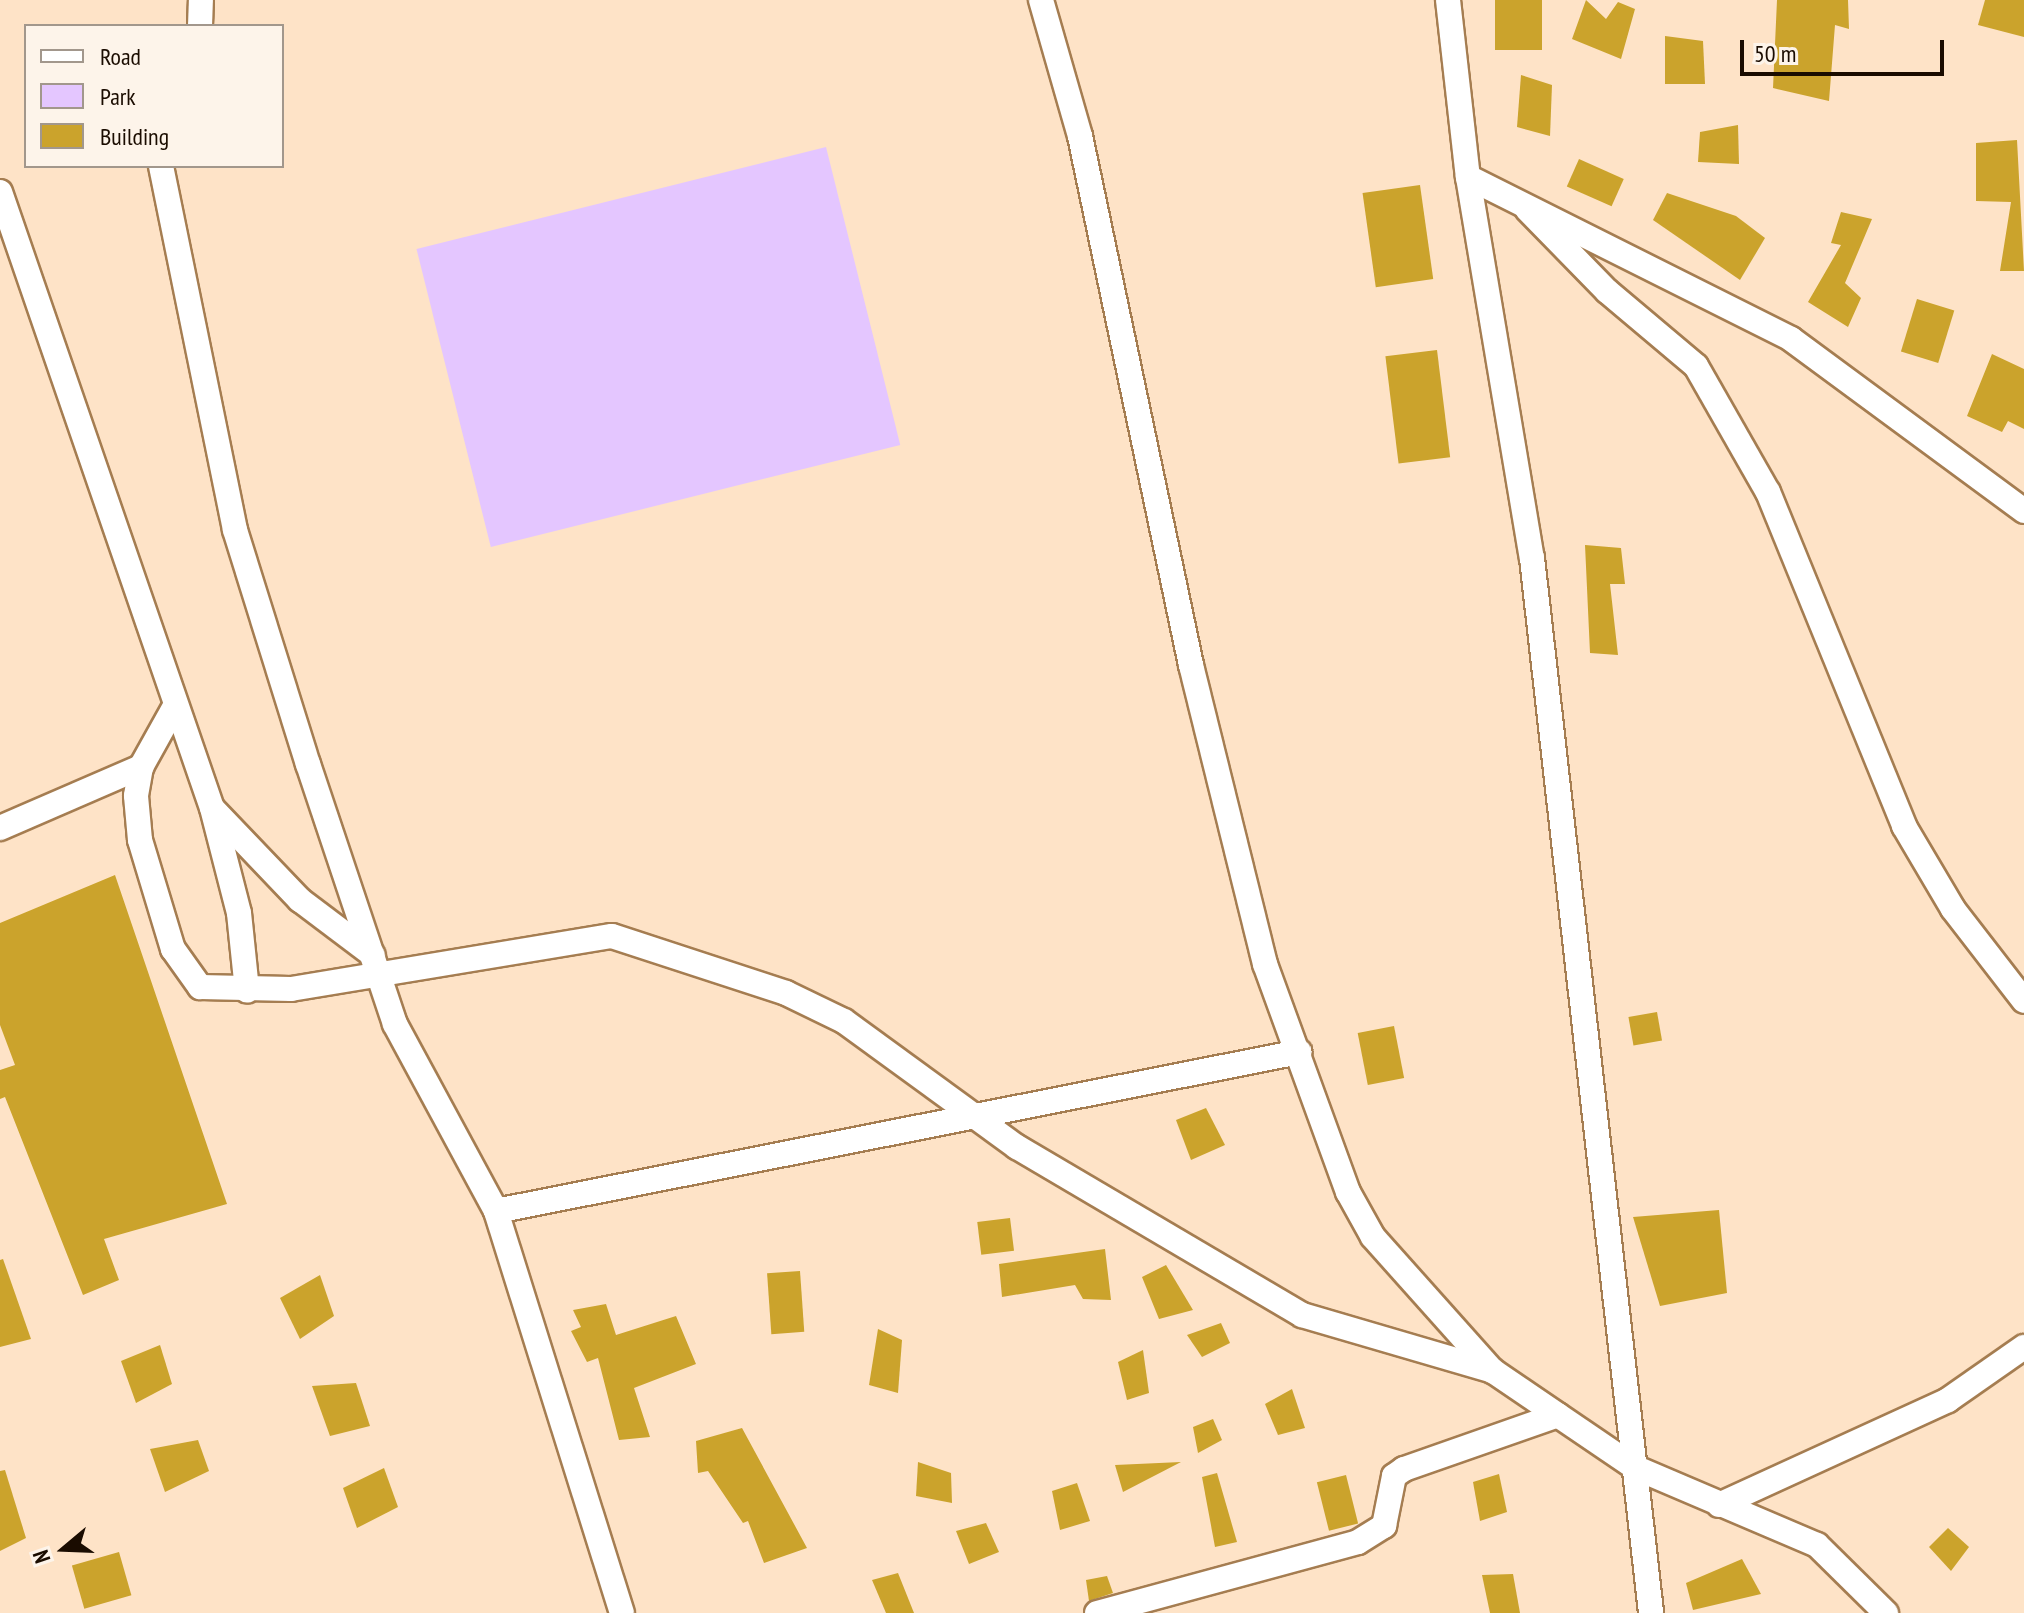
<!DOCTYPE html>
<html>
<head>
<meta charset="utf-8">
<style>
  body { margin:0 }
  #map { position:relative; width:2024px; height:1613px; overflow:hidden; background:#fee3c7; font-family:"PT Sans Narrow",sans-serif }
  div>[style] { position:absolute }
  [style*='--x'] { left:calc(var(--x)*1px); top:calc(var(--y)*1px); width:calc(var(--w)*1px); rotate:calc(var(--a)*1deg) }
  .green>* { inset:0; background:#e4c6ff; transform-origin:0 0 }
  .building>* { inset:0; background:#cba32c; transform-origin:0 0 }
  .roads { filter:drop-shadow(2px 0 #a57d51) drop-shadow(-2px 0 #a57d51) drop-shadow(0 2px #a57d51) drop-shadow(0 -2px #a57d51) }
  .minor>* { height:24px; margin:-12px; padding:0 12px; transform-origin:12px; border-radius:12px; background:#fff }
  span { translate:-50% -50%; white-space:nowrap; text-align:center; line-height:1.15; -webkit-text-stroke:6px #fdf4ea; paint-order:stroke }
  .legend { position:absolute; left:24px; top:24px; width:260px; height:144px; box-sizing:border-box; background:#fdf4ea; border:2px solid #a2978c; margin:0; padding:10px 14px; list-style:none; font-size:24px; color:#1a0c00 }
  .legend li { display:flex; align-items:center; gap:16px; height:40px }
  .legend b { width:40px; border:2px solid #a2978c }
  .north { position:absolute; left:24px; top:1509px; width:80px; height:80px; -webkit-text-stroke:6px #fdf4ea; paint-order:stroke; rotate:251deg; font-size:22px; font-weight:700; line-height:32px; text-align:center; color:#1a0c00 }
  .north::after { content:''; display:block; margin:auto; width:28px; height:36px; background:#1a0c00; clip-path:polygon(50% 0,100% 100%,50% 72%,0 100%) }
  .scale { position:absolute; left:1740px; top:40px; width:204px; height:36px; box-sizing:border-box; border:4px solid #1a0c00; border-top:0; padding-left:10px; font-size:24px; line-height:28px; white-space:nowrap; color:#1a0c00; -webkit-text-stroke:6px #fdf4ea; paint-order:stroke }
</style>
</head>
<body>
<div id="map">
  <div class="green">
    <div style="left:826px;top:147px;width:307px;height:422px;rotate:76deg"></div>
  </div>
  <div class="building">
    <div style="left:1495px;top:0;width:47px;height:50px"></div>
    <div style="clip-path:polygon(1586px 0,1606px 19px,1618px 2px,1635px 9px,1621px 59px,1572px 39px)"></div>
    <div style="clip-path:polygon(1777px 0,1848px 0,1849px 29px,1835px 25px,1829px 101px,1773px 88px)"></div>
    <div style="clip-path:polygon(1985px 0,2024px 0,2024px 37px,1978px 25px)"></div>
    <div style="clip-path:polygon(1665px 36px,1703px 41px,1705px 84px,1665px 84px)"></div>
    <div style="clip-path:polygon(1521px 75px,1552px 85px,1550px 136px,1517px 127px)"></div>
    <div style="clip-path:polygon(1738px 125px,1739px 164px,1698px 162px,1700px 132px)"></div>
    <div style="clip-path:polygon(2017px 140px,2024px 271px,2000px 271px,2011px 202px,1976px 201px,1976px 143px)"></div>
    <div style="left:1579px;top:159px;width:49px;height:30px;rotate:24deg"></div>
    <div style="left:1420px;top:185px;width:95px;height:58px;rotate:82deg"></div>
    <div style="clip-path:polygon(1667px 193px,1736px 216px,1765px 238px,1740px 280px,1653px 220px)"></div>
    <div style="clip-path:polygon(1841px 212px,1872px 219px,1845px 283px,1861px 298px,1848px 327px,1808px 302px,1841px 245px,1831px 243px)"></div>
    <div style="left:1917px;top:299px;width:39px;height:55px;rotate:17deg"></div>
    <div style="left:1437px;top:350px;width:108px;height:52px;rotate:83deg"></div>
    <div style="clip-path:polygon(1992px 354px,2024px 369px,2024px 429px,2008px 421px,2002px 432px,1967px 416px)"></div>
    <div style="clip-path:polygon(1585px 545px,1621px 548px,1625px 584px,1610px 584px,1618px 655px,1590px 653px)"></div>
    <div style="clip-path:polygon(115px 875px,227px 1204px,104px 1239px,119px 1280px,83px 1295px,5px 1097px,0 1099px,0 1070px,15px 1065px,0 1025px,0 923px)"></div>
    <div style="left:1657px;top:1012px;width:29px;height:29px;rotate:80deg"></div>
    <div style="left:1394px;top:1026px;width:53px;height:37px;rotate:79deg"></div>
    <div style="clip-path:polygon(1206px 1108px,1225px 1145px,1191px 1160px,1176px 1120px)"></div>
    <div style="clip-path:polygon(1719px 1210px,1727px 1293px,1660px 1306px,1633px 1217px)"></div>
    <div style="left:1010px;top:1218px;width:33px;height:33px;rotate:83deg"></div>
    <div style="clip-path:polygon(1105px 1249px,1111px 1300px,1083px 1299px,1075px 1285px,1002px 1297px,999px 1264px)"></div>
    <div style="clip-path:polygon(3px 1259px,31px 1339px,0 1347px,0 1260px)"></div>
    <div style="clip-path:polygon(1166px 1265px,1193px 1310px,1159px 1319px,1142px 1277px)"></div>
    <div style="left:800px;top:1271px;width:61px;height:33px;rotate:86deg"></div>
    <div style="clip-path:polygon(320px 1275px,334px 1316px,300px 1339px,280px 1298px)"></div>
    <div style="clip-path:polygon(606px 1304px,616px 1335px,676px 1316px,696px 1364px,634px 1388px,650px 1437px,619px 1440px,598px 1358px,587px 1362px,571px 1331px,581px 1327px,573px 1310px)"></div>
    <div style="clip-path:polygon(1221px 1323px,1230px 1343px,1202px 1357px,1187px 1335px)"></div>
    <div style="clip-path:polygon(878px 1329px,902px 1340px,898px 1393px,869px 1385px)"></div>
    <div style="clip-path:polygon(160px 1345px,172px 1384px,136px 1403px,121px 1361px)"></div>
    <div style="clip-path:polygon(1143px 1350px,1149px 1393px,1127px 1400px,1118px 1362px)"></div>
    <div style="clip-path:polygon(356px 1383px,370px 1426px,330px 1436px,312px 1386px)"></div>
    <div style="clip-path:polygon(1292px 1389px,1305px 1428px,1278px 1435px,1265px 1404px)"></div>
    <div style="clip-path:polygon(1213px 1419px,1222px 1440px,1198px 1453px,1193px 1427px)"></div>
    <div style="clip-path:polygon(742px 1428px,807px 1548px,764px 1563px,748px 1521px,743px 1523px,708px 1471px,698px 1473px,696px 1441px)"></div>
    <div style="clip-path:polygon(198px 1440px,209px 1471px,165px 1492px,150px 1449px)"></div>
    <div style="clip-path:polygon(918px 1462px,951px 1473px,952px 1503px,916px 1496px)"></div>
    <div style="clip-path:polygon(1181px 1462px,1123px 1492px,1115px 1465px)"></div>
    <div style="clip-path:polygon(384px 1468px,398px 1507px,357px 1528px,343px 1488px)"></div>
    <div style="clip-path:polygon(5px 1470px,26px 1538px,0 1551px,0 1471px)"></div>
    <div style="clip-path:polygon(1217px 1473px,1237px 1542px,1215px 1547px,1202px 1477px)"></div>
    <div style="clip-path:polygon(1499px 1474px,1507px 1512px,1480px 1521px,1473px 1482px)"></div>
    <div style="left:1346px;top:1475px;width:50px;height:30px;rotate:76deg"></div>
    <div style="clip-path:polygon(1077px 1483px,1090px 1521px,1060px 1530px,1052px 1491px)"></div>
    <div style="clip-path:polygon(986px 1523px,999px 1552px,969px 1564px,956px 1531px)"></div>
    <div style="clip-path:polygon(1948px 1528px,1969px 1547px,1951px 1571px,1929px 1547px)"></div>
    <div style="left:119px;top:1552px;width:45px;height:49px;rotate:74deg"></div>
    <div style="clip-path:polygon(1742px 1559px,1761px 1594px,1693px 1610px,1686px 1583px)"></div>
    <div style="clip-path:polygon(898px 1573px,914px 1613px,886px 1613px,872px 1580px)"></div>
    <div style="clip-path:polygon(1513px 1574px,1520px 1613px,1490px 1613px,1482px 1575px)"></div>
    <div style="clip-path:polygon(1107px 1576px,1113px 1593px,1089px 1601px,1086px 1580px)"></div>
  </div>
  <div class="roads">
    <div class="minor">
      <div style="--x:1041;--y:0;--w:141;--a:74"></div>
      <div style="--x:1080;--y:136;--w:541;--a:78.15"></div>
      <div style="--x:1191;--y:665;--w:308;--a:76.1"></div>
      <div style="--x:1265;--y:964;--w:243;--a:70"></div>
      <div style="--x:1348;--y:1192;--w:51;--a:60.9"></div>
      <div style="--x:1373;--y:1237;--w:180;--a:48.2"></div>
      <div style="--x:1448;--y:0;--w:178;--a:83.6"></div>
      <div style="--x:1468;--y:177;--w:386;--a:80.5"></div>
      <div style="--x:1532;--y:558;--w:1062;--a:83.56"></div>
      <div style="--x:200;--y:26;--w:26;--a:-88"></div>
      <div style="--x:161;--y:166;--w:371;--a:78.5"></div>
      <div style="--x:235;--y:530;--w:245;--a:72.7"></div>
      <div style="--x:308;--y:764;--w:274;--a:71.5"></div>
      <div style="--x:395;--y:1024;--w:213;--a:61.6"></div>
      <div style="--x:496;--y:1211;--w:421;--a:72.6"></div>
      <div style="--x:1468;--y:177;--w:361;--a:26.6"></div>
      <div style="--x:1791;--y:339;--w:290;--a:36.4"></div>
      <div style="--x:0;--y:192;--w:651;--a:71.01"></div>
      <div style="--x:212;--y:808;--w:108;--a:75.6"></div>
      <div style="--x:239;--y:913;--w:78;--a:84.1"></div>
      <div style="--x:1527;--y:209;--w:115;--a:45.7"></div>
      <div style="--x:1607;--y:291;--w:116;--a:40.1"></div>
      <div style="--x:1696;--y:366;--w:145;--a:60.3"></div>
      <div style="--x:1768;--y:492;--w:361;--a:67.8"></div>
      <div style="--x:1904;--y:826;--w:96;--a:59.4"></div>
      <div style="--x:1953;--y:909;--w:116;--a:52.3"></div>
      <div style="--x:175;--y:706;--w:70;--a:119.1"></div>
      <div style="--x:141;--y:767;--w:29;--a:100"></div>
      <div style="--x:136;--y:796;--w:44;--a:84.8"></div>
      <div style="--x:140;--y:840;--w:114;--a:73.2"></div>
      <div style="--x:173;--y:949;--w:47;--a:54.6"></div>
      <div style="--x:200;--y:987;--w:91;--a:1.3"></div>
      <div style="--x:291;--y:989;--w:325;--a:-9.4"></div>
      <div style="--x:612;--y:936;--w:183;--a:18.1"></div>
      <div style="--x:786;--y:993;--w:64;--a:25.8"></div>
      <div style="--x:844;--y:1021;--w:214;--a:36.1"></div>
      <div style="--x:1017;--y:1147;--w:331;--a:30.5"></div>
      <div style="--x:1302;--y:1315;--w:199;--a:16.3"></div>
      <div style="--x:1493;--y:1371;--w:171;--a:34.2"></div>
      <div style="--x:1634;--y:1467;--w:199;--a:23.1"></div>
      <div style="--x:1817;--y:1545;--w:97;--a:44.6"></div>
      <div style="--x:213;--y:809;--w:126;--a:46.3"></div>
      <div style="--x:300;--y:900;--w:91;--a:37"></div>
      <div style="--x:0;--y:828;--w:154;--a:-23.4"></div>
      <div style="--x:496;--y:1211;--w:819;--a:-11.2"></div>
      <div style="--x:1719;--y:1505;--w:252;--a:-24.6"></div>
      <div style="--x:1948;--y:1400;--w:93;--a:-34.9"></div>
      <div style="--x:1097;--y:1613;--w:270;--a:-15.2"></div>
      <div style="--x:1358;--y:1542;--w:31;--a:-32"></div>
      <div style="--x:1384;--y:1526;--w:51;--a:-78.7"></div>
      <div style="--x:1394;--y:1476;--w:12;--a:-35"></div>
      <div style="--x:1404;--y:1469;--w:163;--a:-19.3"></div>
    </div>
  </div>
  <ul class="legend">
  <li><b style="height:10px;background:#fff"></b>Road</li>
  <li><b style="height:22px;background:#e4c6ff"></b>Park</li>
  <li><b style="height:22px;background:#cba32c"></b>Building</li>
  </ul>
  <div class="north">N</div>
  <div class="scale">50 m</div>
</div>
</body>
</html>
